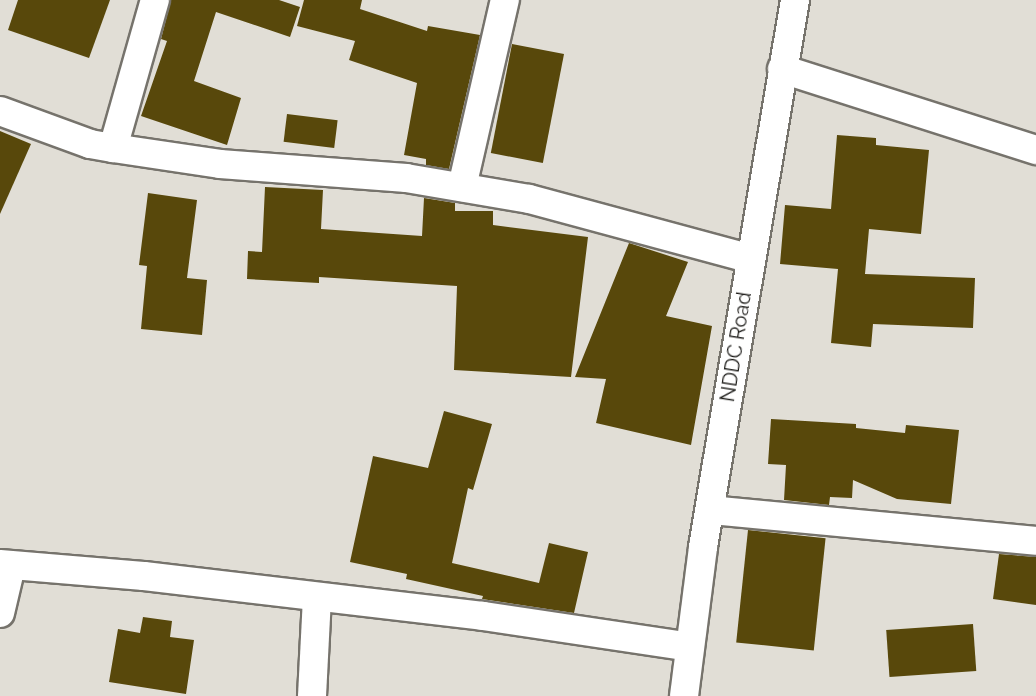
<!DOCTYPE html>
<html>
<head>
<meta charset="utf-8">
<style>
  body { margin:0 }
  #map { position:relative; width:1036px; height:696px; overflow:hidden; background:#e1ded6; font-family:Raleway,sans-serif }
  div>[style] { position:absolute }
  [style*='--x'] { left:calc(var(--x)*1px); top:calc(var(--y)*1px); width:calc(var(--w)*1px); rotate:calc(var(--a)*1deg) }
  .building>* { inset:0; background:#58480b; transform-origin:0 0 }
  .roads { filter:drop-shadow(2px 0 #76736c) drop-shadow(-2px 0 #76736c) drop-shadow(0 2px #76736c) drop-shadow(0 -2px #76736c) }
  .minor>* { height:28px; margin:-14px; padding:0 14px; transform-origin:14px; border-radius:14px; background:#fff }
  span { translate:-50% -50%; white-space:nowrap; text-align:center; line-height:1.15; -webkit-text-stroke:6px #fff; paint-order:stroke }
  .street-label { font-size:20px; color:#1a1916 }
</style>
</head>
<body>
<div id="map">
  <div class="building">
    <div style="clip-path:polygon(18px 0,110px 0,89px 58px,8px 30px)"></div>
    <div style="clip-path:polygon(171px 0,279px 0,300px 7px,290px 37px,216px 12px,194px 81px,241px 98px,227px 145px,141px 116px,167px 41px,161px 39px)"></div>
    <div style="clip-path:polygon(304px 0,362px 0,360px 9px,427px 31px,428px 26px,480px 35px,449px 169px,426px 165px,426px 159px,404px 155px,417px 83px,349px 60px,355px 41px,297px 26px)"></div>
    <div style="left:512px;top:44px;width:53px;height:111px;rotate:11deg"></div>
    <div style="left:287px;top:114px;width:51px;height:28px;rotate:7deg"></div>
    <div style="clip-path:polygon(0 131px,31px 144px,0 214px)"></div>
    <div style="clip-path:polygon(837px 135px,876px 138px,876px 145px,929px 150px,921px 234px,869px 229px,865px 274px,975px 278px,973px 328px,873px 324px,871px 347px,831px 343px,838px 269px,780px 264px,785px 205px,831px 209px)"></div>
    <div style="clip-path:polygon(265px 187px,323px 190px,321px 229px,422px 236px,424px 198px,455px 203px,455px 211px,493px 211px,493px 225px,588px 237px,571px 377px,454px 370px,457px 286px,319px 277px,319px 283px,247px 279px,248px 251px,262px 252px)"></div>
    <div style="clip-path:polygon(148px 193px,197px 200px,187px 278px,207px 280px,202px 335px,141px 329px,147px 266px,139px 265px)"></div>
    <div style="clip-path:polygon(629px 243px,688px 262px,666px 316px,712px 326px,691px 445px,596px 423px,606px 379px,575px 377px)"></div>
    <div style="clip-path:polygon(444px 411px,492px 424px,473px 490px,468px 488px,452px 563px,539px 583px,549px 543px,588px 552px,574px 613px,482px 599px,483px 596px,406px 579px,407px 574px,350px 562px,373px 456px,428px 468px)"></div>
    <div style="clip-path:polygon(771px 419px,856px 424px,856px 428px,905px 433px,906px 425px,959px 430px,951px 504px,897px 499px,853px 480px,852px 498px,830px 497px,829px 505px,784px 500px,786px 465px,768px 464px)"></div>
    <div style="left:748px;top:530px;width:78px;height:113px;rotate:6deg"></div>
    <div style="clip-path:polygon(999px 554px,1036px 557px,1036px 605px,993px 599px)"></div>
    <div style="clip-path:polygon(143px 617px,172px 621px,170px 637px,194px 640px,186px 694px,109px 682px,118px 629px,140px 633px)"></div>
    <div style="left:973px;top:624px;width:47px;height:87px;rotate:86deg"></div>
  </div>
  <div class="roads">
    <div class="minor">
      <div style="--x:782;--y:69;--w:267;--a:17.7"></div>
      <div style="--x:0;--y:111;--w:96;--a:20.1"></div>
      <div style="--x:90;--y:144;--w:23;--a:10"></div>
      <div style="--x:113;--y:148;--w:108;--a:8.5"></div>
      <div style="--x:220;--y:164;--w:187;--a:4.3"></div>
      <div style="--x:406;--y:178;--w:125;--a:9.7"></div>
      <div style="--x:529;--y:199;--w:230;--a:15.1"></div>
      <div style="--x:113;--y:148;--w:154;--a:-74.2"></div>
      <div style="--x:462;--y:187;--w:192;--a:-77.1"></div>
      <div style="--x:710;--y:510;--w:327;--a:5.4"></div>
      <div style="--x:0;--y:564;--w:144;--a:4.8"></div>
      <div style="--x:144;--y:576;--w:341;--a:6.7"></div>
      <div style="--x:483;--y:616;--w:209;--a:8.5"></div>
      <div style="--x:0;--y:613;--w:48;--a:-76.8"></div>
      <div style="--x:312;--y:696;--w:99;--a:-87.1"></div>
      <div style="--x:684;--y:696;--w:150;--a:-82.7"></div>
      <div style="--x:703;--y:547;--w:555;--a:-80.45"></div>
    </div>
  </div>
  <div class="street-label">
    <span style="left:736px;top:347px;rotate:-81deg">NDDC Road</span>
  </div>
</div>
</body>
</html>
